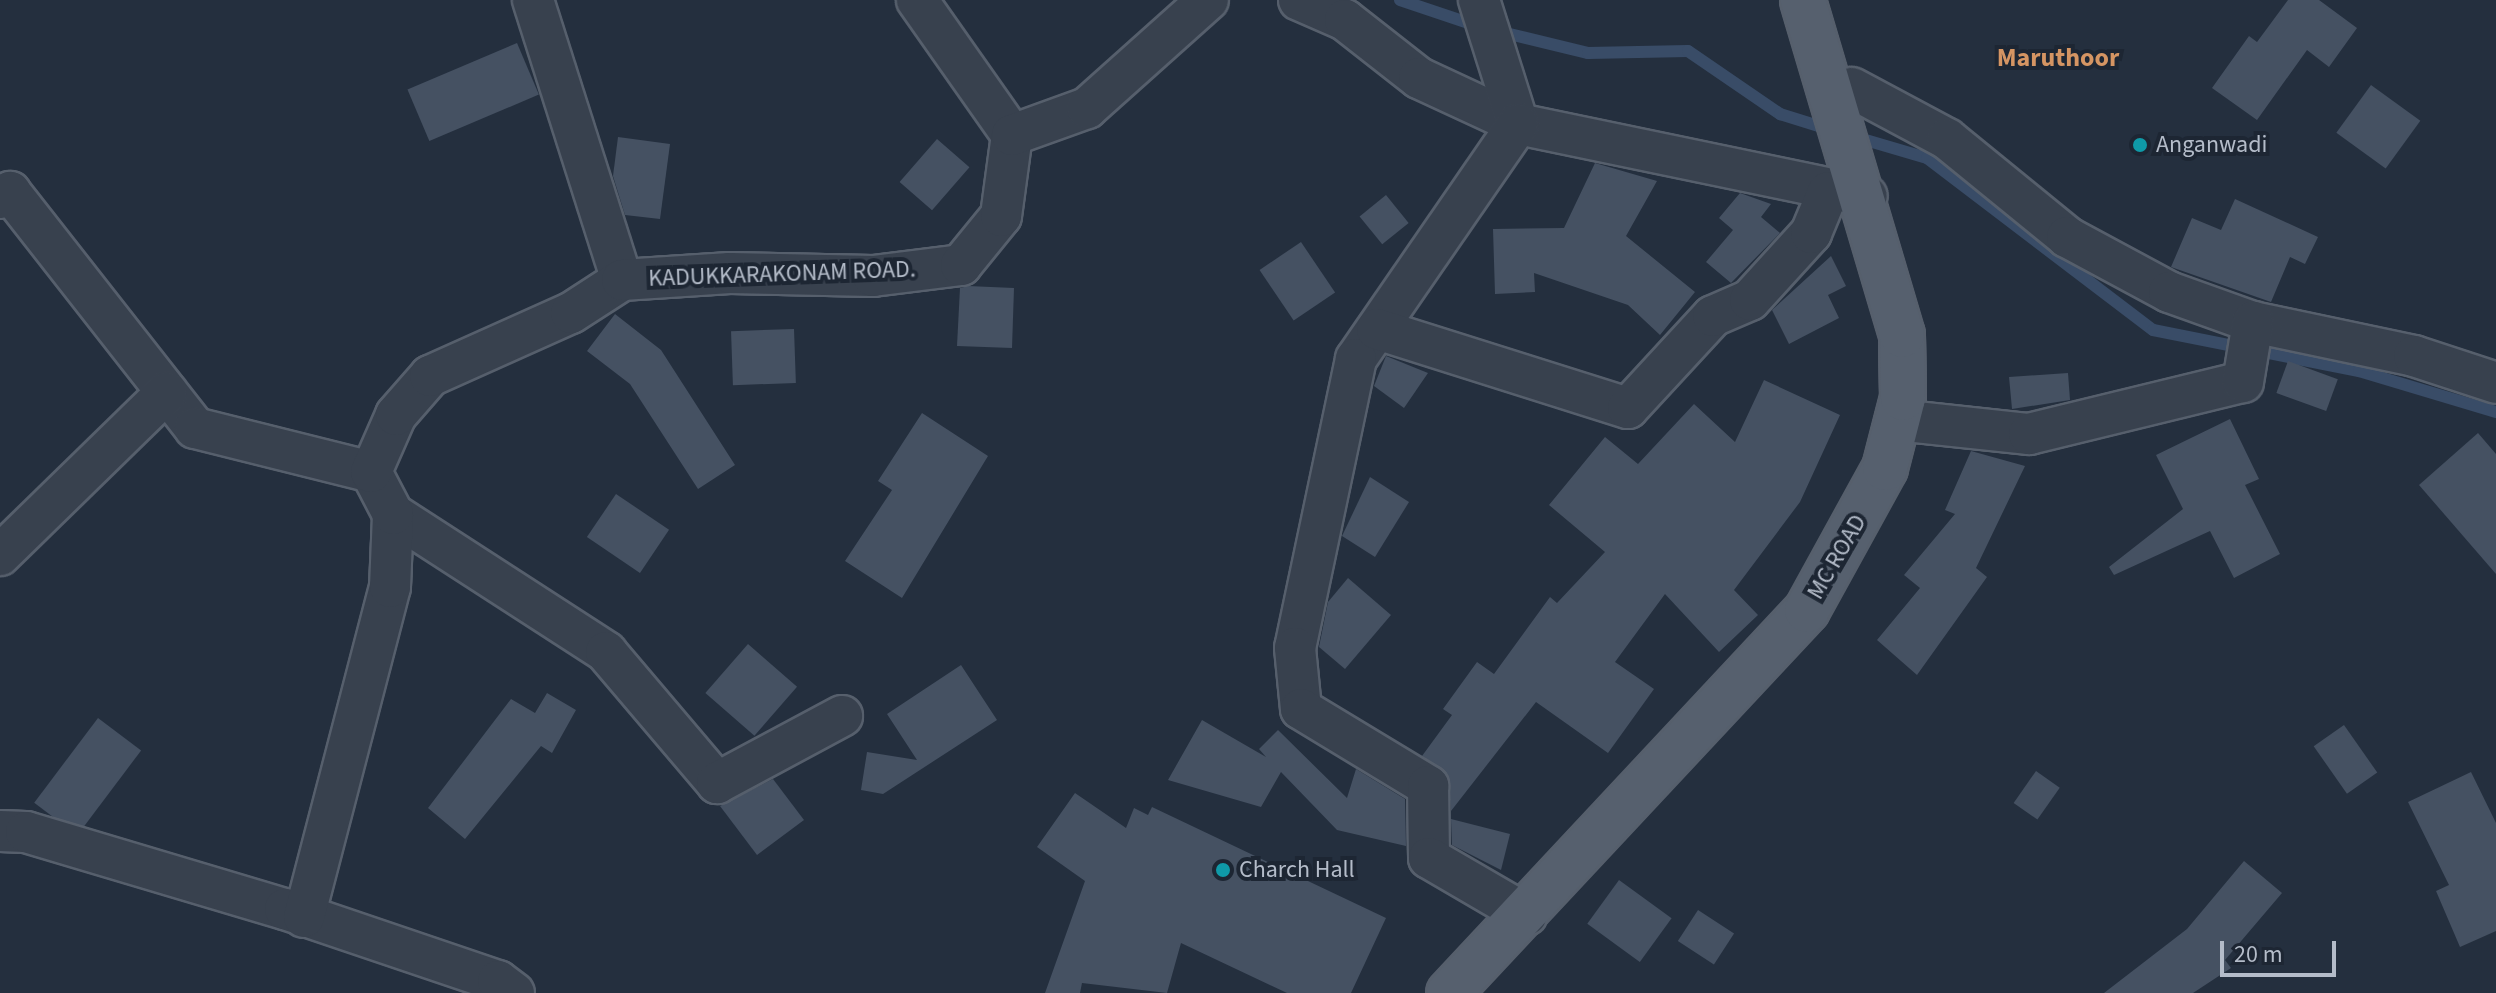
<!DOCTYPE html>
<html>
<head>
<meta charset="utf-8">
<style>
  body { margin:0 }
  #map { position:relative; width:2496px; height:993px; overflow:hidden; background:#242f3e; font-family:"Source Sans 3",sans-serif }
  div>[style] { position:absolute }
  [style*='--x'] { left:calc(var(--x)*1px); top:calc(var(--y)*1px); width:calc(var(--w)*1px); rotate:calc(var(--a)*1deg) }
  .stream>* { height:12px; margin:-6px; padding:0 6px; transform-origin:6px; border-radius:6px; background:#394c67 }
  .building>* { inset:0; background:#455162; transform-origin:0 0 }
  .roads { filter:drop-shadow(2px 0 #565f6c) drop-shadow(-2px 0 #565f6c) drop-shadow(0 2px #565f6c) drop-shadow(0 -2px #565f6c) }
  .minor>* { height:40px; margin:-20px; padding:0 20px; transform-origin:20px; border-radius:20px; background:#38414e }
  .major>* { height:44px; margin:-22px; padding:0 22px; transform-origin:22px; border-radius:22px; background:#56606e }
  .dots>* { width:22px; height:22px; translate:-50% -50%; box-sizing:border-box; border:4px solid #1d2633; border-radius:50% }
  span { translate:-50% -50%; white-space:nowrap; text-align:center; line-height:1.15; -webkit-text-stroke:8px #1d2633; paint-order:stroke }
  .poi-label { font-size:24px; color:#b4bcc9 }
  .left { translate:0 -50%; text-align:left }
  .street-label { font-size:24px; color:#b4bcc9 }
  .neighbourhood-label { font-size:26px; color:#d59563; font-weight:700 }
  .scale { position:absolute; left:2220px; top:941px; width:116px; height:36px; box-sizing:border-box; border:4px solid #b4bcc9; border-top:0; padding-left:10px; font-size:24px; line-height:28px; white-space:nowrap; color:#b4bcc9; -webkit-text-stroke:6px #1d2633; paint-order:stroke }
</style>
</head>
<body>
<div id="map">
  <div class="stream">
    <div style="--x:1400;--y:0;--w:84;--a:18.6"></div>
    <div style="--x:1497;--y:31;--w:94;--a:13.6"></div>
    <div style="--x:1588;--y:53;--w:100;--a:-1.1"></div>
    <div style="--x:1688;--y:51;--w:112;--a:34.4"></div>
    <div style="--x:1780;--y:114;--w:53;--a:17.4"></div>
    <div style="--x:1852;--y:136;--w:78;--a:16.3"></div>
    <div style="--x:1927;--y:158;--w:284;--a:37.3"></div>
    <div style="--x:2153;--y:330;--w:210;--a:11.3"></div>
    <div style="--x:2359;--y:371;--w:143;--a:16.7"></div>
  </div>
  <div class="building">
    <div style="clip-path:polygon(2288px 0,2319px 0,2357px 28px,2329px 67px,2307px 50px,2257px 120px,2212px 88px,2249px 36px,2257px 42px)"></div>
    <div style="left:517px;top:43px;width:56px;height:119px;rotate:67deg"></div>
    <div style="left:2371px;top:85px;width:61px;height:59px;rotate:36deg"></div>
    <div style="clip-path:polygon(618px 137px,670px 144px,660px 219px,625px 215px,613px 176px)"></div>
    <div style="left:937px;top:139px;width:43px;height:57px;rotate:41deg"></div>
    <div style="clip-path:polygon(1595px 163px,1657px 181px,1626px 236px,1695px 292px,1660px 335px,1628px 305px,1534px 273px,1535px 292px,1495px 294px,1493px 229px,1564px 228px)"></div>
    <div style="clip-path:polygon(1740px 193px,1771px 204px,1761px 217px,1780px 233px,1731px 283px,1706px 262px,1733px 230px,1719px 218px)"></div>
    <div style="left:1386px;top:195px;width:36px;height:34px;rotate:51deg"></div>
    <div style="clip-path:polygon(2235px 199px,2318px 237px,2305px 264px,2290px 257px,2271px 302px,2171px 267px,2192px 218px,2221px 230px)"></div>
    <div style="left:1301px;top:242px;width:61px;height:50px;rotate:56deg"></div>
    <div style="clip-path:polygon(1831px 256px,1846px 286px,1828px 295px,1839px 318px,1789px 344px,1772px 310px)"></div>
    <div style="clip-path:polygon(968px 286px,1014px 288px,1012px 348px,957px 346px,960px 288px)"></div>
    <div style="clip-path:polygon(615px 314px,661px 350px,735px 465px,698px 489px,630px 384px,587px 351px)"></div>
    <div style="left:794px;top:329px;width:54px;height:63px;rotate:88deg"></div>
    <div style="clip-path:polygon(1386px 356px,1428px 373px,1404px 408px,1374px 386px)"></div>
    <div style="left:2288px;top:361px;width:53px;height:34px;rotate:20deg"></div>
    <div style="clip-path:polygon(2068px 373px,2070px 400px,2012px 409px,2009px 377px)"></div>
    <div style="clip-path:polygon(1764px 380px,1840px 415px,1800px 502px,1734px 590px,1758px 615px,1719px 652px,1665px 594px,1615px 662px,1654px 689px,1608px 753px,1536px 702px,1451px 811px,1448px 775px,1422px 756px,1452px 715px,1443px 709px,1477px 662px,1494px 674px,1550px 597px,1557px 603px,1605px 552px,1549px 505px,1605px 437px,1638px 464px,1694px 404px,1735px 442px)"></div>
    <div style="clip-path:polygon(922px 413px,988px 456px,902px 598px,845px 561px,892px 490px,878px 481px)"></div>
    <div style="clip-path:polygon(2230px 419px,2259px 479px,2245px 485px,2280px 554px,2234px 578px,2210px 531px,2114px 575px,2109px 567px,2183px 509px,2156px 455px)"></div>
    <div style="clip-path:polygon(2478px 433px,2496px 454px,2496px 574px,2419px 485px)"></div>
    <div style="clip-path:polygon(1971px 451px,2025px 466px,1976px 568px,1987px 577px,1917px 675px,1877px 640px,1920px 588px,1904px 575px,1955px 514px,1945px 510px)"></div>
    <div style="clip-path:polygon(1370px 477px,1409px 502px,1375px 557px,1342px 536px)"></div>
    <div style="left:616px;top:494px;width:64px;height:52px;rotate:34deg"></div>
    <div style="clip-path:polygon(1348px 578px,1391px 615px,1345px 669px,1319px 647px,1328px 602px)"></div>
    <div style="left:748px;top:644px;width:65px;height:65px;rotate:41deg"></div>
    <div style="clip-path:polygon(961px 665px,997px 720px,883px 794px,861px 790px,867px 752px,917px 760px,887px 714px)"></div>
    <div style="clip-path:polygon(547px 693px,576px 710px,552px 753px,541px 746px,465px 839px,428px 808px,511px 699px,535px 713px)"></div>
    <div style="left:98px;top:718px;width:54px;height:106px;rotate:37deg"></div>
    <div style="clip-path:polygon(1202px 720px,1266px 757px,1259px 749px,1278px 730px,1347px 798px,1356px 769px,1405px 799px,1406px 846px,1337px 830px,1281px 772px,1261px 807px,1168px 780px)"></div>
    <div style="left:2344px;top:725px;width:58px;height:37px;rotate:55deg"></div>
    <div style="left:2036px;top:771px;width:29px;height:39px;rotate:35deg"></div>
    <div style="clip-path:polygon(2471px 772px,2496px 823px,2496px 931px,2460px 947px,2436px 891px,2449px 885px,2408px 802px)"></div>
    <div style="clip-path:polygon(773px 779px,804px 820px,757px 855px,720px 806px)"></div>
    <div style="clip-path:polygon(1075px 793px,1126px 828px,1134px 808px,1148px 815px,1152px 807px,1386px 918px,1351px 993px,1287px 993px,1181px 943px,1167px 993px,1082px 983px,1080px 993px,1045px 993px,1085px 881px,1037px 847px)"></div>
    <div style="clip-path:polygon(1451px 819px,1510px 834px,1501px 870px,1452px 845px)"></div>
    <div style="clip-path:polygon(2244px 861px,2282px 893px,2225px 960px,2231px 968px,2193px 993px,2104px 993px,2187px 929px)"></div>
    <div style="left:1619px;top:880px;width:65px;height:54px;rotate:36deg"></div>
    <div style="left:1698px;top:910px;width:43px;height:37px;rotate:33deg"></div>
  </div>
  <div class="roads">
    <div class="minor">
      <div style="--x:533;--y:0;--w:294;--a:72.4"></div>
      <div style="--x:917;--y:0;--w:165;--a:54.9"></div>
      <div style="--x:1299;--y:0;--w:50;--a:23.5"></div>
      <div style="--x:1345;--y:20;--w:94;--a:38.1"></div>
      <div style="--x:1419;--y:78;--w:109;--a:24.9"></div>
      <div style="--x:1518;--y:124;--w:356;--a:11.7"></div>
      <div style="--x:1479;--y:0;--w:130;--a:72.5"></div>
      <div style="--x:1852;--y:88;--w:108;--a:28.2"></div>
      <div style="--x:1947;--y:139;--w:155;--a:39.2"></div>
      <div style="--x:2067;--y:237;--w:116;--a:28.3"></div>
      <div style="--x:2169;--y:292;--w:89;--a:19.7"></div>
      <div style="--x:2253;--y:322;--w:165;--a:11.9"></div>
      <div style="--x:2414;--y:356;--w:86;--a:18.2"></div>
      <div style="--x:1518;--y:124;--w:285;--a:124.6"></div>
      <div style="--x:1356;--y:359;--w:295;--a:101.9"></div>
      <div style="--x:1295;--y:648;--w:61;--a:84.4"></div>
      <div style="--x:1301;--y:709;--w:149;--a:31.2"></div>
      <div style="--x:1428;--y:786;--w:72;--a:89.2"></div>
      <div style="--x:1429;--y:858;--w:113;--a:30.2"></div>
      <div style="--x:0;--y:198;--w:12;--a:-31"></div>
      <div style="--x:10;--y:192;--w:300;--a:51.9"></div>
      <div style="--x:195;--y:428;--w:181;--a:14"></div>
      <div style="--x:1377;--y:329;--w:263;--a:17.5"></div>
      <div style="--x:1628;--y:408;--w:125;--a:-47.3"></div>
      <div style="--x:1713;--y:316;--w:40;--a:-23.4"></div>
      <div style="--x:1750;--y:300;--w:91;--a:-47.7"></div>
      <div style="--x:1811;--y:233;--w:44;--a:-67.5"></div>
      <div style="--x:1897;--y:420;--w:133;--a:6.1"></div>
      <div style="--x:2029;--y:434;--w:220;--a:-13.7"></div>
      <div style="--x:2243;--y:382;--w:61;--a:-80.5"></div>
      <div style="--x:393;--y:514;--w:254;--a:32.9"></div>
      <div style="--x:606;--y:652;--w:172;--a:49.7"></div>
      <div style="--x:717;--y:783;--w:142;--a:-28.2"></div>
      <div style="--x:0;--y:555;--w:233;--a:-44.3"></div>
      <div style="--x:0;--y:831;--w:26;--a:2"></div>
      <div style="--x:26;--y:832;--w:270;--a:16.6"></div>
      <div style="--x:285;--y:909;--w:225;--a:18.7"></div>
      <div style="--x:498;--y:981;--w:20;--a:37"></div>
      <div style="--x:304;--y:917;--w:341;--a:-75.4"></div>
      <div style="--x:390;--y:587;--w:73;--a:-87.6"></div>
      <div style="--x:393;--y:514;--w:47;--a:-117.6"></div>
      <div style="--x:371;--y:472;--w:62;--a:-66.3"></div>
      <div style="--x:396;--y:415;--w:52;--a:-48.9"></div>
      <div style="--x:430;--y:376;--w:154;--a:-24.1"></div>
      <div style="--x:571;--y:313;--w:61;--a:-32.9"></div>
      <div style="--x:622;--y:280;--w:108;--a:-3.7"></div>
      <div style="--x:730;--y:273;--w:143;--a:1.2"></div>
      <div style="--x:873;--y:276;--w:89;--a:-7.1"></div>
      <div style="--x:961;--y:265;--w:63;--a:-50.8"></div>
      <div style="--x:1001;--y:216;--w:82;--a:-82.3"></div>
      <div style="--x:1012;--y:135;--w:80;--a:-19.8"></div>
      <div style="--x:1087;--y:108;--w:162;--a:-41.8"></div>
    </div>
    <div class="major">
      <div style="--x:1449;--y:993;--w:524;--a:-46.93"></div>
      <div style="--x:1807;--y:610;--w:162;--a:-61.2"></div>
      <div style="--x:1885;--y:468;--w:72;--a:-75.6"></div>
      <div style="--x:1903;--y:398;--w:63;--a:-90.9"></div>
      <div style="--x:1902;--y:335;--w:349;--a:-106.5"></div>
    </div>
  </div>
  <div class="dots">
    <div style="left:2140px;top:145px;background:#0f9aa8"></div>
    <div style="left:1223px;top:870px;background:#0f9aa8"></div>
  </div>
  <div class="poi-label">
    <span class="left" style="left:2156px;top:145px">Anganwadi</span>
    <span class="left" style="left:1239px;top:870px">Charch Hall</span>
  </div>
  <div class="street-label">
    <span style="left:782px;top:274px;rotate:-2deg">KADUKKARAKONAM ROAD.</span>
    <span style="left:1837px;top:557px;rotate:-60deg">MC ROAD</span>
  </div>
  <div class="neighbourhood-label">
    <span style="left:2058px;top:58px">Maruthoor</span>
  </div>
  <div class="scale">20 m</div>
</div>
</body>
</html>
